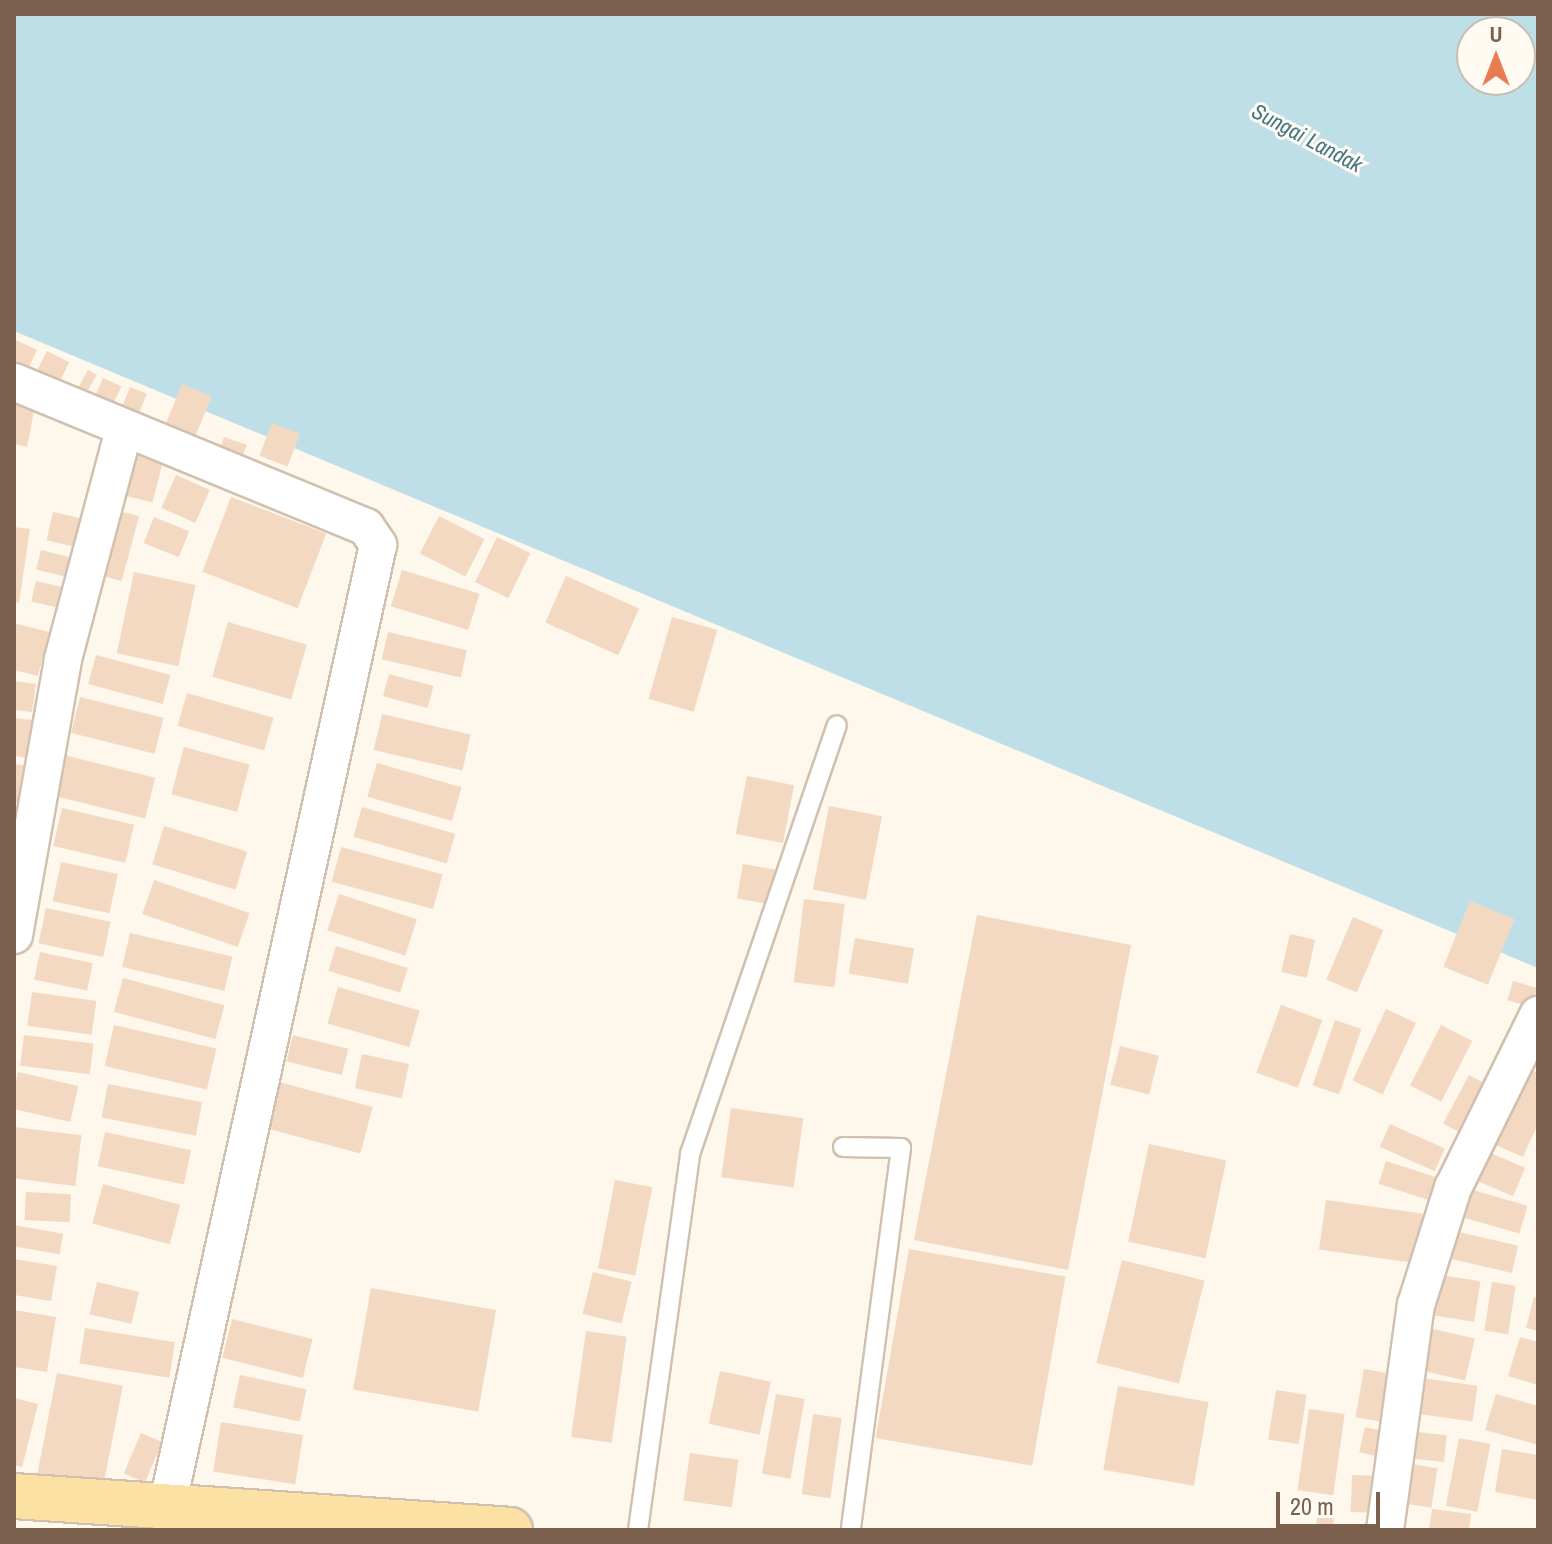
<!DOCTYPE html>
<html>
<head>
<meta charset="utf-8">
<style>
  body { margin:0 }
  #map { position:relative; width:1552px; height:1544px; overflow:hidden; background:#fdf7ec; font-family:"Archivo Narrow",sans-serif }
  div>[style] { position:absolute }
  [style*='--x'] { left:calc(var(--x)*1px); top:calc(var(--y)*1px); width:calc(var(--w)*1px); rotate:calc(var(--a)*1deg) }
  .water>* { inset:0; background:#bfdfe8 }
  .building>* { inset:0; background:#f3d9c2; transform-origin:0 0 }
  .roads { filter:drop-shadow(2px 0 #d1c0b0) drop-shadow(-2px 0 #d1c0b0) drop-shadow(0 2px #d1c0b0) drop-shadow(0 -2px #d1c0b0) }
  .service>* { height:18px; margin:-9px; padding:0 9px; transform-origin:9px; border-radius:9px; background:#fff }
  .minor>* { height:36px; margin:-18px; padding:0 18px; transform-origin:18px; border-radius:18px; background:#fff }
  .primary>* { height:44px; margin:-22px; padding:0 22px; transform-origin:22px; border-radius:22px; background:#fce1a4 }
  span { translate:-50% -50%; white-space:nowrap; text-align:center; line-height:1.15; -webkit-text-stroke:6px #fffbf3; paint-order:stroke }
  .water-label { font-size:22px; color:#427786; font-style:italic }
  .frame { position:absolute; inset:0; border:16px solid #7a604d; pointer-events:none }
  .north { position:absolute; left:1456px; top:16px; width:80px; height:80px; box-sizing:border-box; background:#fffbf3; border:2px solid #cabdb1; border-radius:50%; rotate:0deg; font-size:22px; font-weight:700; line-height:32px; text-align:center; color:#7a604d }
  .north::after { content:''; display:block; margin:auto; width:28px; height:36px; background:#e87c50; clip-path:polygon(50% 0,100% 100%,50% 72%,0 100%) }
  .scale { position:absolute; left:1276px; top:1492px; width:104px; height:36px; box-sizing:border-box; border:4px solid #7a604d; border-top:0; padding-left:10px; font-size:24px; line-height:28px; white-space:nowrap; color:#7a604d; -webkit-text-stroke:6px #fffbf3; paint-order:stroke }
</style>
</head>
<body>
<div id="map">
  <div class="water">
    <div style="clip-path:polygon(evenodd,14px 14px,1538px 14px,1538px 968px,14px 331px,14px 14px,1472px 32px,1520px 32px,1520px 80px,1472px 80px,1472px 32px)"></div>
  </div>
  <div class="building">
    <div style="clip-path:polygon(14px 339px,37px 350px,22px 382px,14px 378px)"></div>
    <div style="left:47px;top:351px;width:25px;height:34px;rotate:27deg"></div>
    <div style="left:88px;top:370px;width:10px;height:34px;rotate:29deg"></div>
    <div style="left:103px;top:378px;width:20px;height:36px;rotate:24deg"></div>
    <div style="left:182px;top:384px;width:32px;height:57px;rotate:22deg"></div>
    <div style="left:130px;top:387px;width:18px;height:29px;rotate:22deg"></div>
    <div style="clip-path:polygon(14px 401px,35px 405px,27px 447px,14px 444px)"></div>
    <div style="left:272px;top:423px;width:30px;height:35px;rotate:21deg"></div>
    <div style="left:224px;top:437px;width:24px;height:23px;rotate:19deg"></div>
    <div style="left:128px;top:452px;width:36px;height:43px;rotate:14deg"></div>
    <div style="left:176px;top:475px;width:37px;height:36px;rotate:24deg"></div>
    <div style="left:231px;top:497px;width:102px;height:80px;rotate:21deg"></div>
    <div style="left:112px;top:509px;width:28px;height:67px;rotate:15deg"></div>
    <div style="left:53px;top:512px;width:35px;height:29px;rotate:13deg"></div>
    <div style="left:439px;top:516px;width:51px;height:42px;rotate:27deg"></div>
    <div style="left:154px;top:517px;width:38px;height:28px;rotate:22deg"></div>
    <div style="clip-path:polygon(14px 527px,30px 529px,19px 603px,14px 602px)"></div>
    <div style="left:497px;top:537px;width:37px;height:50px;rotate:26deg"></div>
    <div style="left:41px;top:550px;width:38px;height:20px;rotate:14deg"></div>
    <div style="left:402px;top:570px;width:81px;height:38px;rotate:17deg"></div>
    <div style="left:134px;top:572px;width:63px;height:83px;rotate:12deg"></div>
    <div style="left:566px;top:576px;width:80px;height:51px;rotate:24deg"></div>
    <div style="left:36px;top:581px;width:31px;height:21px;rotate:13deg"></div>
    <div style="left:672px;top:617px;width:47px;height:85px;rotate:16deg"></div>
    <div style="left:228px;top:622px;width:82px;height:57px;rotate:16deg"></div>
    <div style="clip-path:polygon(14px 623px,49px 632px,38px 676px,14px 670px)"></div>
    <div style="left:388px;top:632px;width:81px;height:28px;rotate:13deg"></div>
    <div style="left:96px;top:655px;width:77px;height:30px;rotate:15deg"></div>
    <div style="left:389px;top:674px;width:46px;height:23px;rotate:15deg"></div>
    <div style="clip-path:polygon(14px 681px,36px 684px,32px 712px,14px 710px)"></div>
    <div style="left:187px;top:693px;width:90px;height:34px;rotate:16deg"></div>
    <div style="left:80px;top:697px;width:86px;height:37px;rotate:14deg"></div>
    <div style="left:382px;top:714px;width:91px;height:37px;rotate:13deg"></div>
    <div style="clip-path:polygon(14px 718px,32px 720px,28px 758px,14px 756px)"></div>
    <div style="left:184px;top:747px;width:68px;height:49px;rotate:15deg"></div>
    <div style="left:64px;top:755px;width:94px;height:42px;rotate:14deg"></div>
    <div style="left:377px;top:763px;width:88px;height:35px;rotate:16deg"></div>
    <div style="clip-path:polygon(14px 764px,29px 766px,23px 803px,14px 802px)"></div>
    <div style="left:747px;top:776px;width:48px;height:59px;rotate:11deg"></div>
    <div style="left:829px;top:806px;width:54px;height:85px;rotate:11deg"></div>
    <div style="left:362px;top:807px;width:97px;height:31px;rotate:16deg"></div>
    <div style="left:62px;top:808px;width:74px;height:39px;rotate:13deg"></div>
    <div style="left:164px;top:826px;width:87px;height:40px;rotate:17deg"></div>
    <div style="left:341px;top:847px;width:105px;height:36px;rotate:15deg"></div>
    <div style="left:61px;top:862px;width:58px;height:40px;rotate:12deg"></div>
    <div style="left:743px;top:864px;width:36px;height:35px;rotate:10deg"></div>
    <div style="left:154px;top:880px;width:101px;height:36px;rotate:19deg"></div>
    <div style="left:339px;top:894px;width:82px;height:38px;rotate:18deg"></div>
    <div style="left:804px;top:899px;width:41px;height:84px;rotate:7deg"></div>
    <div style="left:1470px;top:901px;width:48px;height:71px;rotate:22deg"></div>
    <div style="left:46px;top:908px;width:66px;height:36px;rotate:12deg"></div>
    <div style="left:977px;top:915px;width:157px;height:331px;rotate:11deg"></div>
    <div style="left:1353px;top:917px;width:33px;height:68px;rotate:23deg"></div>
    <div style="left:130px;top:933px;width:105px;height:35px;rotate:13deg"></div>
    <div style="left:1290px;top:934px;width:26px;height:39px;rotate:13deg"></div>
    <div style="left:855px;top:938px;width:60px;height:36px;rotate:10deg"></div>
    <div style="left:336px;top:946px;width:75px;height:26px;rotate:17deg"></div>
    <div style="left:40px;top:952px;width:54px;height:28px;rotate:12deg"></div>
    <div style="left:123px;top:978px;width:105px;height:35px;rotate:15deg"></div>
    <div style="left:1513px;top:981px;width:25px;height:20px;rotate:16deg"></div>
    <div style="left:338px;top:987px;width:85px;height:38px;rotate:16deg"></div>
    <div style="left:32px;top:992px;width:65px;height:34px;rotate:8deg"></div>
    <div style="left:1281px;top:1005px;width:44px;height:72px;rotate:20deg"></div>
    <div style="left:1386px;top:1009px;width:33px;height:79px;rotate:25deg"></div>
    <div style="left:1335px;top:1020px;width:28px;height:69px;rotate:19deg"></div>
    <div style="left:114px;top:1025px;width:105px;height:42px;rotate:13deg"></div>
    <div style="left:1441px;top:1025px;width:35px;height:68px;rotate:27deg"></div>
    <div style="left:24px;top:1035px;width:70px;height:31px;rotate:7deg"></div>
    <div style="left:293px;top:1035px;width:57px;height:27px;rotate:14deg"></div>
    <div style="left:1120px;top:1046px;width:40px;height:40px;rotate:14deg"></div>
    <div style="left:362px;top:1054px;width:48px;height:35px;rotate:12deg"></div>
    <div style="clip-path:polygon(1523px 1066px,1538px 1073px,1538px 1124px,1523px 1157px,1489px 1142px)"></div>
    <div style="left:18px;top:1072px;width:62px;height:37px;rotate:13deg"></div>
    <div style="left:1469px;top:1075px;width:30px;height:55px;rotate:28deg"></div>
    <div style="left:279px;top:1082px;width:97px;height:48px;rotate:15deg"></div>
    <div style="left:108px;top:1084px;width:96px;height:34px;rotate:11deg"></div>
    <div style="left:731px;top:1108px;width:73px;height:70px;rotate:8deg"></div>
    <div style="left:1390px;top:1124px;width:60px;height:25px;rotate:24deg"></div>
    <div style="left:14px;top:1127px;width:68px;height:51px;rotate:7deg"></div>
    <div style="left:105px;top:1132px;width:88px;height:35px;rotate:12deg"></div>
    <div style="left:1149px;top:1144px;width:79px;height:100px;rotate:12deg"></div>
    <div style="left:1481px;top:1149px;width:48px;height:31px;rotate:23deg"></div>
    <div style="left:1386px;top:1161px;width:52px;height:24px;rotate:18deg"></div>
    <div style="left:615px;top:1180px;width:38px;height:90px;rotate:11deg"></div>
    <div style="left:103px;top:1184px;width:80px;height:41px;rotate:15deg"></div>
    <div style="left:1466px;top:1188px;width:64px;height:29px;rotate:16deg"></div>
    <div style="left:26px;top:1192px;width:45px;height:28px;rotate:3deg"></div>
    <div style="left:1326px;top:1200px;width:98px;height:50px;rotate:8deg"></div>
    <div style="left:14px;top:1225px;width:50px;height:21px;rotate:10deg"></div>
    <div style="left:1446px;top:1229px;width:74px;height:28px;rotate:13deg"></div>
    <div style="left:909px;top:1249px;width:159px;height:192px;rotate:10deg"></div>
    <div style="clip-path:polygon(14px 1259px,57px 1266px,51px 1301px,14px 1295px)"></div>
    <div style="left:1122px;top:1260px;width:85px;height:106px;rotate:14deg"></div>
    <div style="left:593px;top:1272px;width:40px;height:43px;rotate:14deg"></div>
    <div style="left:1441px;top:1275px;width:40px;height:41px;rotate:9deg"></div>
    <div style="left:97px;top:1282px;width:43px;height:33px;rotate:13deg"></div>
    <div style="left:1492px;top:1282px;width:24px;height:49px;rotate:9deg"></div>
    <div style="left:371px;top:1288px;width:127px;height:103px;rotate:10deg"></div>
    <div style="clip-path:polygon(1534px 1297px,1538px 1298px,1538px 1331px,1526px 1328px)"></div>
    <div style="clip-path:polygon(14px 1310px,56px 1317px,47px 1372px,14px 1367px)"></div>
    <div style="left:232px;top:1319px;width:83px;height:40px;rotate:14deg"></div>
    <div style="left:85px;top:1328px;width:91px;height:36px;rotate:9deg"></div>
    <div style="left:1429px;top:1328px;width:47px;height:43px;rotate:13deg"></div>
    <div style="left:586px;top:1331px;width:41px;height:107px;rotate:8deg"></div>
    <div style="clip-path:polygon(1520px 1337px,1538px 1342px,1538px 1385px,1508px 1376px)"></div>
    <div style="left:1364px;top:1369px;width:36px;height:49px;rotate:10deg"></div>
    <div style="left:720px;top:1371px;width:52px;height:54px;rotate:12deg"></div>
    <div style="left:57px;top:1373px;width:67px;height:103px;rotate:11deg"></div>
    <div style="left:240px;top:1375px;width:68px;height:33px;rotate:12deg"></div>
    <div style="left:1422px;top:1378px;width:56px;height:36px;rotate:8deg"></div>
    <div style="left:1118px;top:1386px;width:92px;height:85px;rotate:10deg"></div>
    <div style="left:1276px;top:1390px;width:31px;height:50px;rotate:9deg"></div>
    <div style="left:776px;top:1394px;width:29px;height:81px;rotate:10deg"></div>
    <div style="clip-path:polygon(1496px 1394px,1538px 1406px,1538px 1445px,1485px 1430px)"></div>
    <div style="clip-path:polygon(14px 1398px,38px 1404px,22px 1467px,14px 1465px)"></div>
    <div style="left:1309px;top:1409px;width:36px;height:82px;rotate:8deg"></div>
    <div style="left:813px;top:1414px;width:29px;height:81px;rotate:8deg"></div>
    <div style="left:221px;top:1422px;width:83px;height:50px;rotate:9deg"></div>
    <div style="left:1365px;top:1427px;width:32px;height:26px;rotate:13deg"></div>
    <div style="left:1407px;top:1431px;width:40px;height:27px;rotate:6deg"></div>
    <div style="left:141px;top:1433px;width:23px;height:44px;rotate:23deg"></div>
    <div style="left:1459px;top:1438px;width:32px;height:69px;rotate:11deg"></div>
    <div style="clip-path:polygon(1502px 1449px,1538px 1455px,1538px 1500px,1495px 1492px)"></div>
    <div style="left:690px;top:1453px;width:49px;height:48px;rotate:8deg"></div>
    <div style="left:1405px;top:1463px;width:33px;height:40px;rotate:9deg"></div>
    <div style="left:1352px;top:1475px;width:32px;height:37px;rotate:2deg"></div>
    <div style="clip-path:polygon(1432px 1509px,1471px 1514px,1469px 1530px,1429px 1530px)"></div>
    <div style="left:1318px;top:1510px;width:17px;height:20px;rotate:7deg"></div>
  </div>
  <div class="roads">
    <div class="service">
      <div style="--x:843;--y:1147;--w:58;--a:1"></div>
      <div style="--x:901;--y:1148;--w:385;--a:97.5"></div>
      <div style="--x:638;--y:1530;--w:380;--a:-82.1"></div>
      <div style="--x:690;--y:1154;--w:453;--a:-71.1"></div>
    </div>
    <div class="minor">
      <div style="--x:14;--y:382;--w:381;--a:22.4"></div>
      <div style="--x:366;--y:527;--w:22;--a:56"></div>
      <div style="--x:378;--y:545;--w:985;--a:102.37"></div>
      <div style="--x:14;--y:935;--w:280;--a:-79.9"></div>
      <div style="--x:63;--y:659;--w:238;--a:-75.1"></div>
      <div style="--x:1385;--y:1530;--w:227;--a:-82.2"></div>
      <div style="--x:1416;--y:1305;--w:123;--a:-72.5"></div>
      <div style="--x:1453;--y:1188;--w:193;--a:-63.8"></div>
    </div>
    <div class="primary">
      <div style="--x:14;--y:1496;--w:497;--a:3.9"></div>
    </div>
  </div>
  <div class="water-label">
    <span style="left:1307px;top:138px;rotate:28deg">Sungai Landak</span>
  </div>
  <div class="frame"></div>
  <div class="north">U</div>
  <div class="scale">20 m</div>
</div>
</body>
</html>
